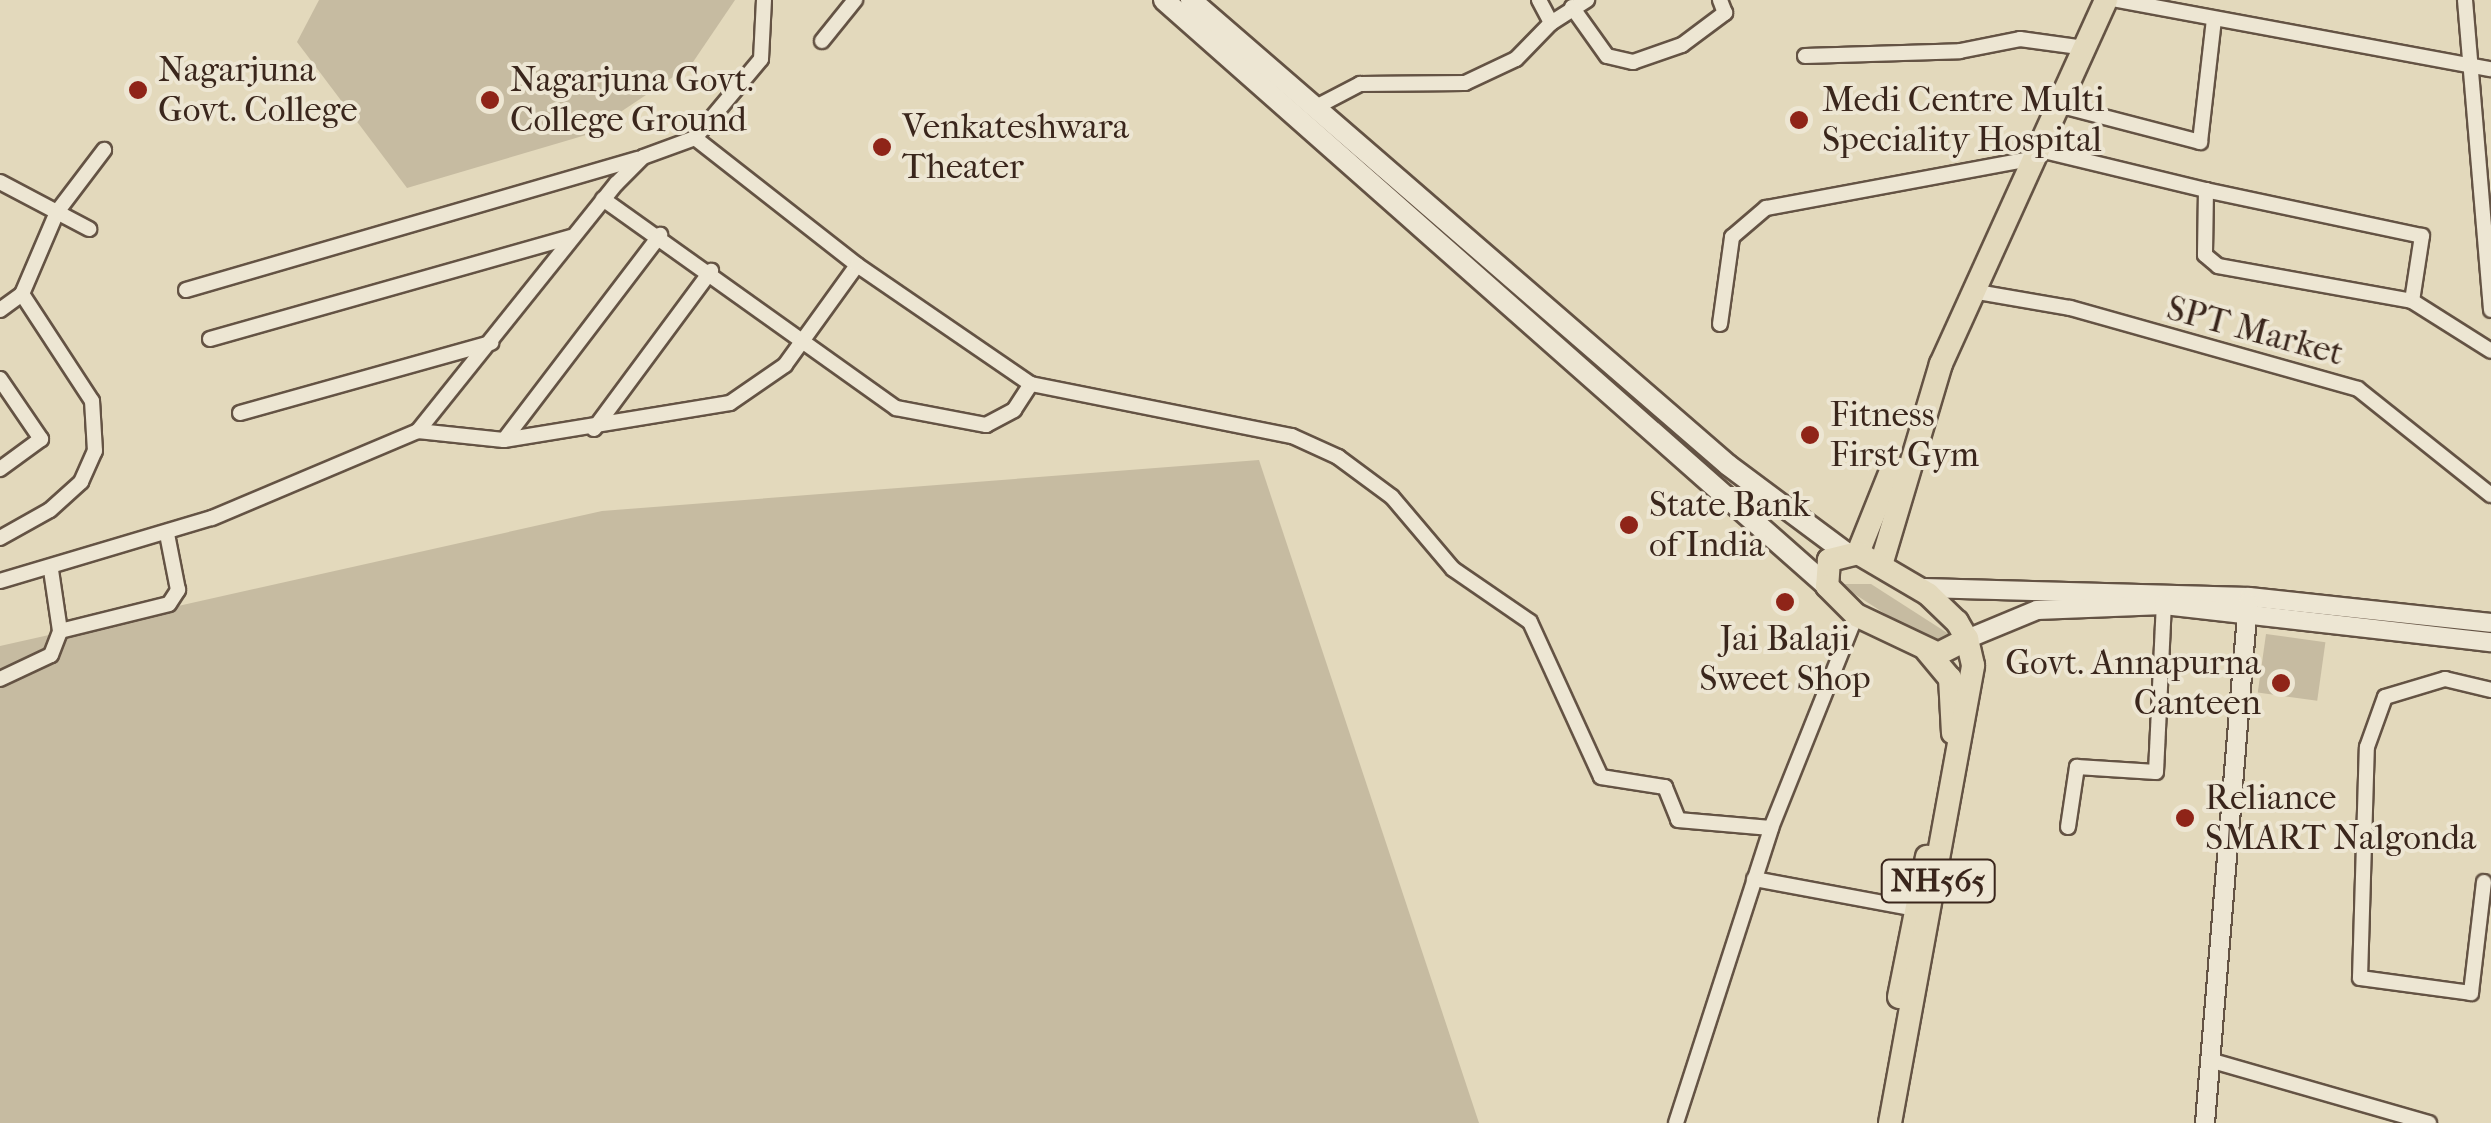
<!DOCTYPE html>
<html>
<head>
<meta charset="utf-8">
<style>
  body { margin:0 }
  #map { position:relative; width:2491px; height:1123px; overflow:hidden; background:#e3d9bc; font-family:"IM FELL French Canon",serif }
  div>[style] { position:absolute }
  [style*='--x'] { left:calc(var(--x)*1px); top:calc(var(--y)*1px); width:calc(var(--w)*1px); rotate:calc(var(--a)*1deg) }
  .green>* { inset:0; background:#c6bba1; transform-origin:0 0 }
  .roads { filter:drop-shadow(2px 0 #645344) drop-shadow(-2px 0 #645344) drop-shadow(0 2px #645344) drop-shadow(0 -2px #645344) }
  .minor>* { height:14px; margin:-7px; padding:0 7px; transform-origin:7px; border-radius:7px; background:#ede6d3 }
  .tertiary>* { height:18px; margin:-9px; padding:0 9px; transform-origin:9px; border-radius:9px; background:#ede6d3 }
  .secondary>* { height:20px; margin:-10px; padding:0 10px; transform-origin:10px; border-radius:10px; background:#ede6d3 }
  .trunk>* { height:22px; margin:-11px; padding:0 11px; transform-origin:11px; border-radius:11px; background:#e3d9bc }
  .dots>* { width:28px; height:28px; translate:-50% -50%; box-sizing:border-box; border:5px solid #ede6d3; border-radius:50% }
  span { translate:-50% -50%; white-space:nowrap; text-align:center; line-height:1.15; -webkit-text-stroke:8px #ede6d3; paint-order:stroke }
  .shield-label span { padding:2px 8px; background:#ede6d3; border:2px solid; border-radius:8px; -webkit-text-stroke-width:0 }
  .shield-label { font-size:32px; color:#3a261c; font-weight:700 }
  .poi-label { font-size:35px; color:#3a261c }
  .left { translate:0 -50%; text-align:left }
  .right { translate:-100% -50%; text-align:right }
  .street-label { font-size:35px; color:#3a261c }
</style>
</head>
<body>
<div id="map">
  <div class="green">
    <div style="clip-path:polygon(319px 0,735px 0,691px 65px,586px 135px,407px 188px,297px 42px)"></div>
    <div style="clip-path:polygon(1259px 460px,1479px 1123px,0 1123px,0 646px,602px 511px)"></div>
    <div style="clip-path:polygon(1839px 584px,1871px 584px,1952px 636px,1938px 648px)"></div>
    <div style="left:2266px;top:634px;width:60px;height:59px;rotate:8deg"></div>
  </div>
  <div class="roads">
    <div class="minor">
      <div style="--x:1539;--y:0;--w:26;--a:62"></div>
      <div style="--x:1551;--y:23;--w:43;--a:-32.6"></div>
      <div style="--x:2117;--y:0;--w:380;--a:10.5"></div>
      <div style="--x:2465;--y:0;--w:311;--a:85.2"></div>
      <div style="--x:1572;--y:7;--w:60;--a:54.5"></div>
      <div style="--x:1607;--y:56;--w:27;--a:13"></div>
      <div style="--x:1633;--y:62;--w:52;--a:-19.1"></div>
      <div style="--x:1682;--y:45;--w:54;--a:-36.7"></div>
      <div style="--x:1725;--y:13;--w:14;--a:-111"></div>
      <div style="--x:822;--y:41;--w:53;--a:-51.2"></div>
      <div style="--x:1805;--y:56;--w:155;--a:-1.8"></div>
      <div style="--x:1960;--y:51;--w:61;--a:-11.3"></div>
      <div style="--x:2020;--y:39;--w:67;--a:7.8"></div>
      <div style="--x:2058;--y:105;--w:147;--a:14.6"></div>
      <div style="--x:2200;--y:142;--w:123;--a:-83.5"></div>
      <div style="--x:1316;--y:107;--w:50;--a:-27.6"></div>
      <div style="--x:1360;--y:84;--w:105;--a:-0.5"></div>
      <div style="--x:1465;--y:83;--w:56;--a:-25.2"></div>
      <div style="--x:1516;--y:59;--w:50;--a:-45.8"></div>
      <div style="--x:695;--y:138;--w:103;--a:-50.1"></div>
      <div style="--x:761;--y:59;--w:59;--a:-87.1"></div>
      <div style="--x:2036;--y:149;--w:175;--a:13.6"></div>
      <div style="--x:0;--y:182;--w:101;--a:27.8"></div>
      <div style="--x:603;--y:199;--w:360;--a:35.5"></div>
      <div style="--x:896;--y:408;--w:92;--a:10.7"></div>
      <div style="--x:986;--y:425;--w:32;--a:-28"></div>
      <div style="--x:1014;--y:410;--w:31;--a:-57"></div>
      <div style="--x:186;--y:290;--w:470;--a:-16.2"></div>
      <div style="--x:1972;--y:291;--w:99;--a:9.8"></div>
      <div style="--x:2070;--y:308;--w:299;--a:15.7"></div>
      <div style="--x:2358;--y:389;--w:170;--a:38.6"></div>
      <div style="--x:2412;--y:301;--w:66;--a:-81.3"></div>
      <div style="--x:2422;--y:236;--w:221;--a:-168"></div>
      <div style="--x:2206;--y:190;--w:65;--a:90.9"></div>
      <div style="--x:2205;--y:255;--w:17;--a:40"></div>
      <div style="--x:2218;--y:266;--w:197;--a:10.2"></div>
      <div style="--x:2412;--y:301;--w:93;--a:32.3"></div>
      <div style="--x:0;--y:310;--w:27;--a:-36"></div>
      <div style="--x:1720;--y:324;--w:88;--a:-82.1"></div>
      <div style="--x:1732;--y:237;--w:45;--a:-40.5"></div>
      <div style="--x:1766;--y:208;--w:269;--a:-10.5"></div>
      <div style="--x:210;--y:339;--w:375;--a:-15.8"></div>
      <div style="--x:0;--y:379;--w:73;--a:55.7"></div>
      <div style="--x:41;--y:439;--w:51;--a:143.8"></div>
      <div style="--x:240;--y:413;--w:261;--a:-15.6"></div>
      <div style="--x:594;--y:429;--w:197;--a:-53.5"></div>
      <div style="--x:418;--y:431;--w:86;--a:6"></div>
      <div style="--x:504;--y:440;--w:229;--a:-9.3"></div>
      <div style="--x:730;--y:403;--w:67;--a:-34.6"></div>
      <div style="--x:785;--y:365;--w:123;--a:-54.2"></div>
      <div style="--x:504;--y:440;--w:258;--a:-52.7"></div>
      <div style="--x:0;--y:538;--w:57;--a:-29.2"></div>
      <div style="--x:50;--y:510;--w:42;--a:-42.1"></div>
      <div style="--x:81;--y:482;--w:34;--a:-66"></div>
      <div style="--x:95;--y:451;--w:50;--a:-93.4"></div>
      <div style="--x:92;--y:401;--w:128;--a:-123.2"></div>
      <div style="--x:22;--y:294;--w:89;--a:-66.9"></div>
      <div style="--x:57;--y:212;--w:78;--a:-52.8"></div>
      <div style="--x:51;--y:570;--w:62;--a:81.6"></div>
      <div style="--x:60;--y:631;--w:112;--a:-13.9"></div>
      <div style="--x:169;--y:604;--w:17;--a:-57"></div>
      <div style="--x:178;--y:590;--w:57;--a:-101.1"></div>
      <div style="--x:0;--y:581;--w:221;--a:-16.6"></div>
      <div style="--x:212;--y:518;--w:224;--a:-22.9"></div>
      <div style="--x:418;--y:431;--w:317;--a:-51.3"></div>
      <div style="--x:616;--y:184;--w:38;--a:-45"></div>
      <div style="--x:643;--y:157;--w:55;--a:-20.1"></div>
      <div style="--x:695;--y:138;--w:206;--a:38.1"></div>
      <div style="--x:857;--y:265;--w:211;--a:34.4"></div>
      <div style="--x:1031;--y:384;--w:266;--a:11.3"></div>
      <div style="--x:1292;--y:436;--w:51;--a:24.5"></div>
      <div style="--x:1338;--y:457;--w:67;--a:36.5"></div>
      <div style="--x:1392;--y:497;--w:94;--a:49.7"></div>
      <div style="--x:1453;--y:569;--w:93;--a:34.5"></div>
      <div style="--x:1530;--y:622;--w:170;--a:65.4"></div>
      <div style="--x:1601;--y:777;--w:65;--a:8.9"></div>
      <div style="--x:1665;--y:787;--w:35;--a:68"></div>
      <div style="--x:1678;--y:820;--w:93;--a:4.9"></div>
      <div style="--x:0;--y:679;--w:56;--a:-25.2"></div>
      <div style="--x:51;--y:655;--w:26;--a:-69"></div>
      <div style="--x:2068;--y:827;--w:61;--a:-81.5"></div>
      <div style="--x:2077;--y:767;--w:79;--a:3.6"></div>
      <div style="--x:2156;--y:772;--w:167;--a:-87.3"></div>
      <div style="--x:1754;--y:879;--w:165;--a:10.5"></div>
      <div style="--x:2484;--y:882;--w:112;--a:96.7"></div>
      <div style="--x:2471;--y:993;--w:112;--a:-172.3"></div>
      <div style="--x:2360;--y:978;--w:231;--a:-88.3"></div>
      <div style="--x:2367;--y:747;--w:53;--a:-70.2"></div>
      <div style="--x:2385;--y:697;--w:63;--a:-16.7"></div>
      <div style="--x:2445;--y:679;--w:47;--a:13.4"></div>
      <div style="--x:2209;--y:1060;--w:229;--a:16"></div>
      <div style="--x:1676;--y:1123;--w:310;--a:-72.1"></div>
      <div style="--x:1771;--y:828;--w:229;--a:-68.2"></div>
    </div>
    <div class="tertiary">
      <div style="--x:1924;--y:588;--w:325;--a:1.6"></div>
      <div style="--x:2249;--y:597;--w:243;--a:6.1"></div>
      <div style="--x:1967;--y:639;--w:76;--a:-22.5"></div>
      <div style="--x:2037;--y:610;--w:127;--a:-2.3"></div>
      <div style="--x:2164;--y:605;--w:329;--a:6.5"></div>
      <div style="--x:2205;--y:1123;--w:522;--a:-85.27"></div>
    </div>
    <div class="secondary">
      <div style="--x:1164;--y:0;--w:885;--a:41.47"></div>
      <div style="--x:1191;--y:0;--w:710;--a:40.89"></div>
      <div style="--x:1728;--y:465;--w:147;--a:36.7"></div>
    </div>
    <div class="trunk">
      <div style="--x:1858;--y:553;--w:88;--a:-68.1"></div>
      <div style="--x:1881;--y:565;--w:210;--a:-73.4"></div>
      <div style="--x:1941;--y:364;--w:400;--a:-65.6"></div>
      <div style="--x:1927;--y:651;--w:35;--a:50"></div>
      <div style="--x:1950;--y:678;--w:55;--a:86.9"></div>
      <div style="--x:1899;--y:997;--w:143;--a:-78.7"></div>
      <div style="--x:1890;--y:1123;--w:465;--a:-79.7"></div>
      <div style="--x:1973;--y:665;--w:27;--a:-103"></div>
      <div style="--x:1967;--y:639;--w:20;--a:-120"></div>
      <div style="--x:1957;--y:622;--w:40;--a:-136"></div>
      <div style="--x:1928;--y:594;--w:81;--a:-149.6"></div>
      <div style="--x:1858;--y:553;--w:30;--a:166"></div>
      <div style="--x:1829;--y:560;--w:26;--a:94"></div>
      <div style="--x:1827;--y:586;--w:41;--a:45"></div>
      <div style="--x:1856;--y:615;--w:91;--a:25.4"></div>
      <div style="--x:1938;--y:654;--w:33;--a:-27"></div>
    </div>
  </div>
  <div class="dots">
    <div style="left:138px;top:90px;background:#8f2418"></div>
    <div style="left:490px;top:100px;background:#8f2418"></div>
    <div style="left:1799px;top:120px;background:#8f2418"></div>
    <div style="left:882px;top:147px;background:#8f2418"></div>
    <div style="left:1810px;top:435px;background:#8f2418"></div>
    <div style="left:1629px;top:525px;background:#8f2418"></div>
    <div style="left:1785px;top:602px;background:#8f2418"></div>
    <div style="left:2281px;top:683px;background:#8f2418"></div>
    <div style="left:2185px;top:818px;background:#8f2418"></div>
  </div>
  <div class="shield-label">
    <span style="left:1938px;top:881px">NH565</span>
  </div>
  <div class="poi-label">
    <span class="left" style="left:158px;top:90px">Nagarjuna<br>Govt. College</span>
    <span class="left" style="left:510px;top:100px">Nagarjuna Govt.<br>College Ground</span>
    <span class="left" style="left:1822px;top:120px">Medi Centre Multi<br>Speciality Hospital</span>
    <span class="left" style="left:902px;top:147px">Venkateshwara<br>Theater</span>
    <span class="left" style="left:1830px;top:435px">Fitness<br>First Gym</span>
    <span class="left" style="left:1649px;top:525px">State Bank<br>of India</span>
    <span style="left:1785px;top:659px">Jai Balaji<br>Sweet Shop</span>
    <span class="right" style="left:2261px;top:683px">Govt. Annapurna<br>Canteen</span>
    <span class="left" style="left:2205px;top:818px">Reliance<br>SMART Nalgonda</span>
  </div>
  <div class="street-label">
    <span style="left:2255px;top:331px;rotate:15deg">SPT Market</span>
  </div>
</div>
</body>
</html>
